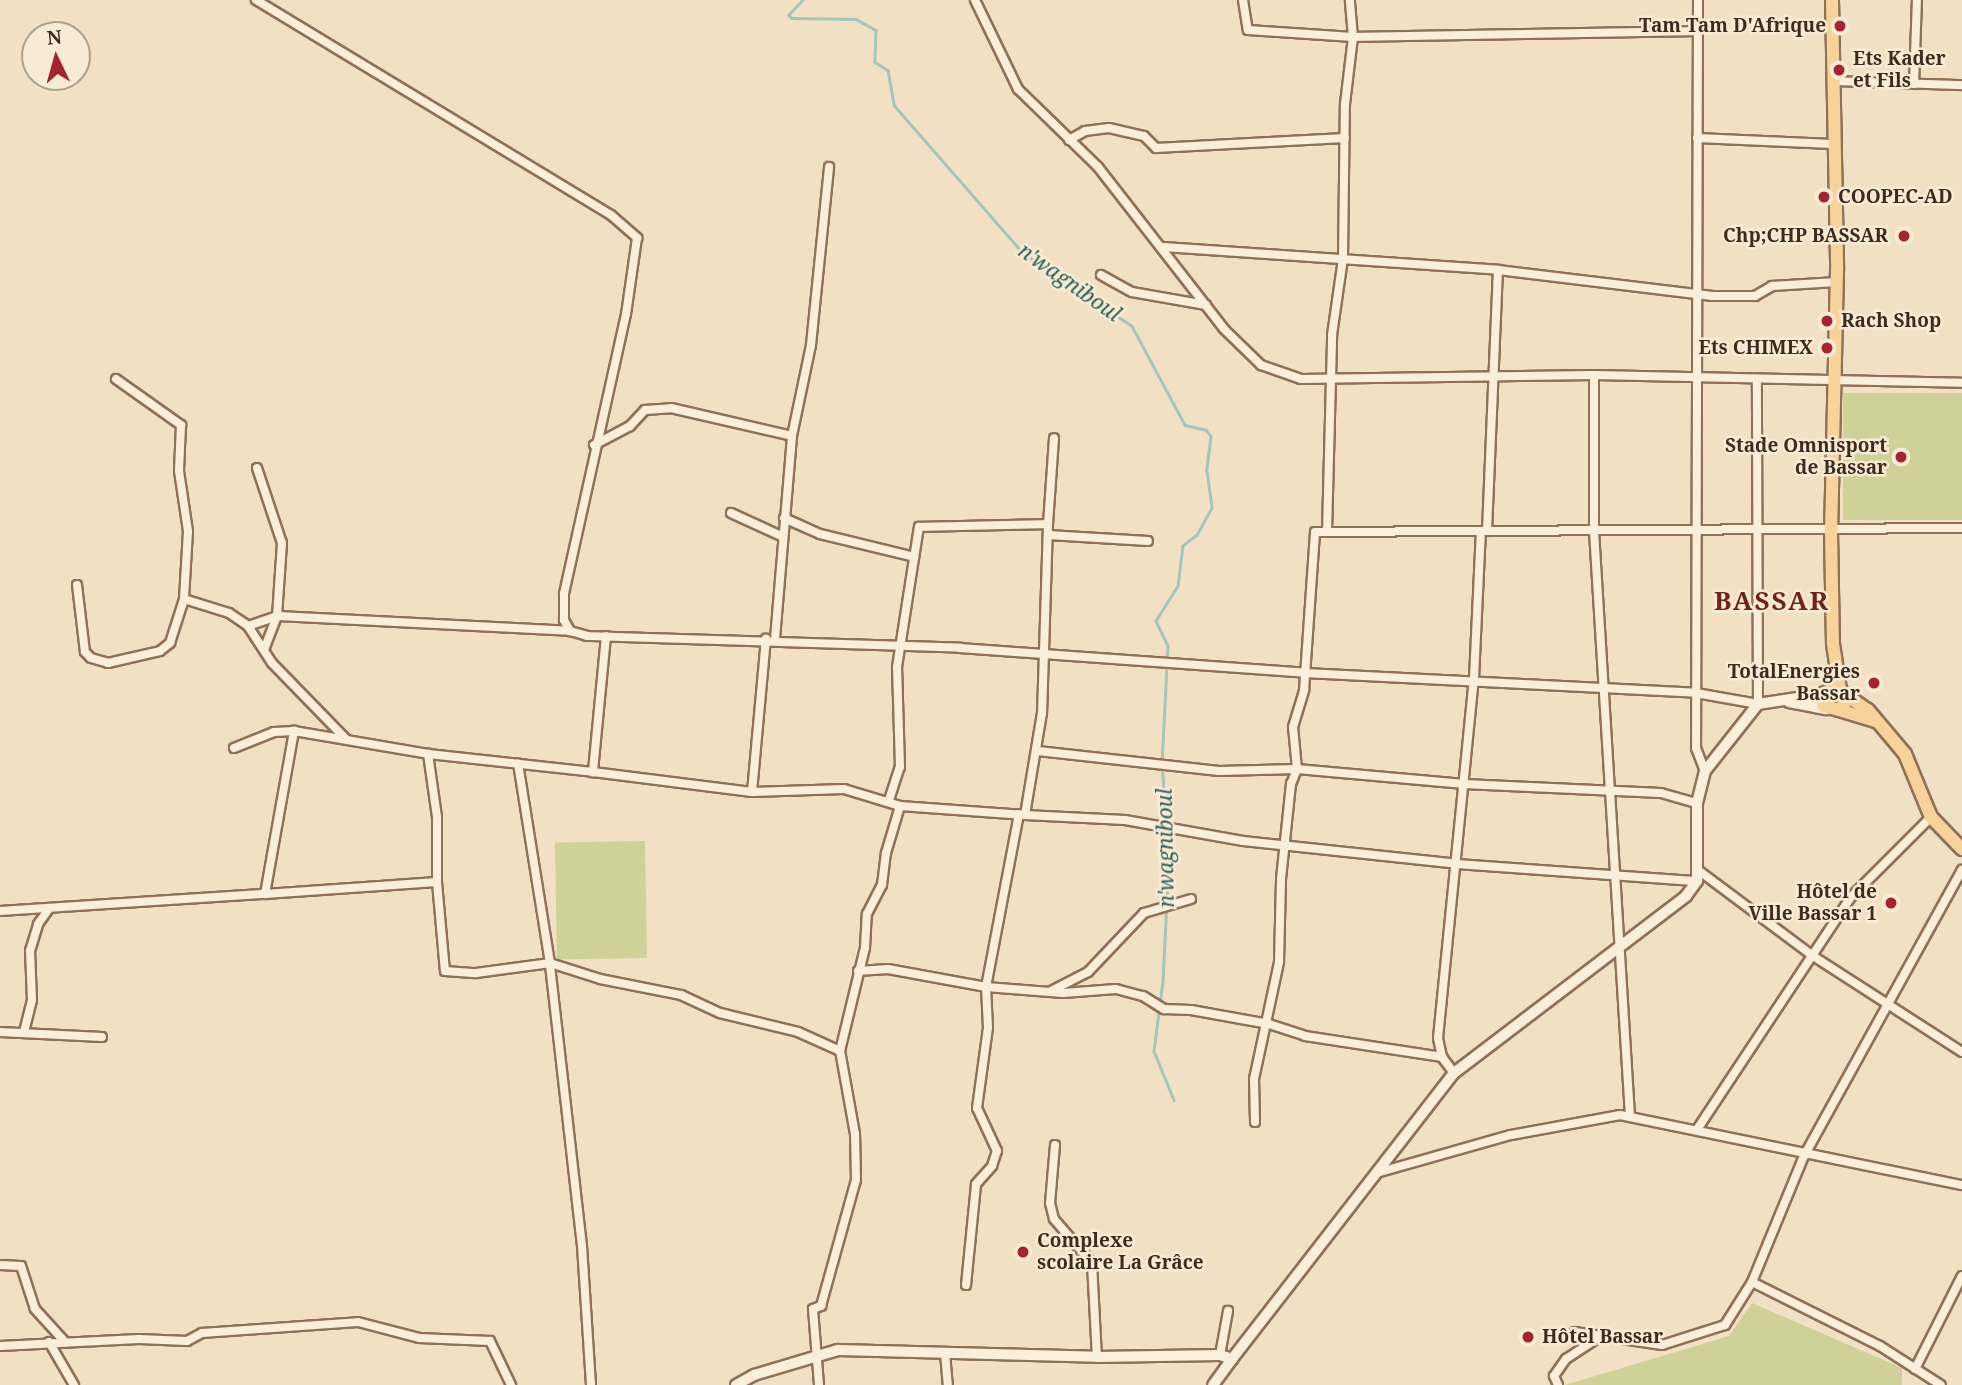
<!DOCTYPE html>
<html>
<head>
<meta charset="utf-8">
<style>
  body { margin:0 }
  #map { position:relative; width:1962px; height:1385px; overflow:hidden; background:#f2e0c5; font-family:"Noto Serif",serif }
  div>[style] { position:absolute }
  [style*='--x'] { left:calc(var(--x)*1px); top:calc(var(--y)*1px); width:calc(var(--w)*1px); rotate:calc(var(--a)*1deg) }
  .green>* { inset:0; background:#cfd198; transform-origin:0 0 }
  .stream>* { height:2.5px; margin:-1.25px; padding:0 1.25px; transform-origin:1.25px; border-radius:1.25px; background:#a7c5b9 }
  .roads { filter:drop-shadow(2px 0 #8f7159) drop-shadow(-2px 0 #8f7159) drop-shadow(0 2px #8f7159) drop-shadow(0 -2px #8f7159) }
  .minor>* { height:8px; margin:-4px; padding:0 4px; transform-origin:4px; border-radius:4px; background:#fbeeda }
  .tertiary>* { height:10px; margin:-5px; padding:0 5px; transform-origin:5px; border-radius:5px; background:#fbeeda }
  .secondary>* { height:10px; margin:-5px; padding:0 5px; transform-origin:5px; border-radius:5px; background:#fbeeda }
  .primary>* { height:12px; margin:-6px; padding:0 6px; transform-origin:6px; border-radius:6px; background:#f7d29b }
  .dots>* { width:19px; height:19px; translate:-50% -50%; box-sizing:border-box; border:4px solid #f8ebd6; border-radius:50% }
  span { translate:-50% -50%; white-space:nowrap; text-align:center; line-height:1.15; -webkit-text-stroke:5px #f8ebd6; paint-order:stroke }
  .poi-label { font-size:19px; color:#3e2b1e; font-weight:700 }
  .right { translate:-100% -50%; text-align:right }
  .left { translate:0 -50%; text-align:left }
  .water-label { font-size:21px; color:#2d5e57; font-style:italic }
  .district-label { font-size:26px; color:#6e241a; font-weight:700; letter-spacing:2px }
  .north { position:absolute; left:21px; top:21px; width:70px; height:70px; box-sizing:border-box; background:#f8ebd6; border:2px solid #ae9e8c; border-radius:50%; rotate:355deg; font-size:19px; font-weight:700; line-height:28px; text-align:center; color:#3e2b1e }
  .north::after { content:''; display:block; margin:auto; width:24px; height:32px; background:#a22531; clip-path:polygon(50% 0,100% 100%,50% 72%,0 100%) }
</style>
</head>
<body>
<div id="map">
  <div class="green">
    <div style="left:1843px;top:393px;width:119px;height:127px"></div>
    <div style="left:645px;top:841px;width:117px;height:90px;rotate:89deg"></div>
    <div style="clip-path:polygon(1752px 1303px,1902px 1368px,1902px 1385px,1565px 1385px,1729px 1336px)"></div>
  </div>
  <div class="stream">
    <div style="--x:803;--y:0;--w:21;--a:133"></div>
    <div style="--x:789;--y:15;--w:4;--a:45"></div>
    <div style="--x:792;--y:18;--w:64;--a:0.9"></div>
    <div style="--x:856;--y:19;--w:23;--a:29"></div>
    <div style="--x:876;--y:30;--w:32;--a:92"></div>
    <div style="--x:875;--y:62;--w:15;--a:32"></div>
    <div style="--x:888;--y:70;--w:36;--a:80"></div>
    <div style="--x:894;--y:105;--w:196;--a:48.9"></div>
    <div style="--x:1023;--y:253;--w:131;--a:33.8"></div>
    <div style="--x:1132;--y:326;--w:112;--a:61.8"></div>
    <div style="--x:1185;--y:425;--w:22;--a:13"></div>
    <div style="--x:1206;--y:430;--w:8;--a:50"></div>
    <div style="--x:1211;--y:436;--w:35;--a:97"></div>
    <div style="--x:1207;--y:471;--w:37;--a:82"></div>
    <div style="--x:1212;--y:508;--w:31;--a:119"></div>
    <div style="--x:1197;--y:535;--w:18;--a:142"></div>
    <div style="--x:1183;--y:546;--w:40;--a:97.1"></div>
    <div style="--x:1178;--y:586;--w:41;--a:122.2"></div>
    <div style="--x:1156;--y:621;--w:28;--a:64"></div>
    <div style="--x:1168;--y:646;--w:117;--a:92.9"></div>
    <div style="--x:1162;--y:763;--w:96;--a:85.8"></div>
    <div style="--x:1169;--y:859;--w:122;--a:92.8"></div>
    <div style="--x:1163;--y:981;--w:71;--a:97.3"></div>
    <div style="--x:1154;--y:1051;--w:53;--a:67.8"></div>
  </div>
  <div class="roads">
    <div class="minor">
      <div style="--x:256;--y:0;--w:415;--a:31.2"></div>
      <div style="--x:611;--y:215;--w:35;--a:41"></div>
      <div style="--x:637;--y:238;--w:77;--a:98.2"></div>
      <div style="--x:626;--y:314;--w:287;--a:102.5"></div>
      <div style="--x:564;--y:594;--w:26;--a:90"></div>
      <div style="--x:564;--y:620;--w:13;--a:61"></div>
      <div style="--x:570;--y:631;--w:18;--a:16"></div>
      <div style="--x:587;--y:636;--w:373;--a:1.8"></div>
      <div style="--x:960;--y:648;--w:346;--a:4.1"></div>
      <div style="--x:1305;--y:673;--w:392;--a:2.9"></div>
      <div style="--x:1696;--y:693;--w:63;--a:10.1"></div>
      <div style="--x:1758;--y:704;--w:324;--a:-90.2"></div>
      <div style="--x:975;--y:0;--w:99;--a:64.2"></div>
      <div style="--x:1018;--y:89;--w:112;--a:44.3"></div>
      <div style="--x:1098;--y:167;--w:205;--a:52.1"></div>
      <div style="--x:1224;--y:329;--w:52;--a:44.2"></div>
      <div style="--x:1261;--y:365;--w:42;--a:19.3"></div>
      <div style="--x:1301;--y:379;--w:293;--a:-0.8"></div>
      <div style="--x:1594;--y:375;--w:368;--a:1.2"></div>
      <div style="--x:1243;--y:0;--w:30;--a:81"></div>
      <div style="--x:1248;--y:30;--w:105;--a:3.8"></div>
      <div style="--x:1353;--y:37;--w:344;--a:-1"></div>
      <div style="--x:1698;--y:0;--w:748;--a:90.15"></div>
      <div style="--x:1696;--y:748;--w:25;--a:69"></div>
      <div style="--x:1832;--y:81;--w:130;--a:1.8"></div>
      <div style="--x:1914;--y:84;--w:84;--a:-88"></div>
      <div style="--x:1697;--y:138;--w:135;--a:2.5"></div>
      <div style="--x:1069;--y:140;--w:18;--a:-29"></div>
      <div style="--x:1085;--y:131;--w:24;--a:-7"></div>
      <div style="--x:1109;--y:128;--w:36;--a:13"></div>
      <div style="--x:1144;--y:136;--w:17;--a:45"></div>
      <div style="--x:1156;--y:148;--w:189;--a:-3"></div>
      <div style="--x:1164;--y:247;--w:335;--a:3.9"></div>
      <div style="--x:1498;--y:270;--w:216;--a:6.9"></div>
      <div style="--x:1712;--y:296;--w:43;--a:0"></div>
      <div style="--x:1755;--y:296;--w:20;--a:-30"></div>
      <div style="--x:1772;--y:286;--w:65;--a:-3.5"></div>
      <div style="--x:1101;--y:275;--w:35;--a:29"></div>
      <div style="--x:1132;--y:292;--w:75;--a:10"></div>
      <div style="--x:1594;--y:375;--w:156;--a:90"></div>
      <div style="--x:1594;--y:531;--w:587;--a:86.48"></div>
      <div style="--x:116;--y:379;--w:80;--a:35.3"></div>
      <div style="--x:181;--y:425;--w:46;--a:92.5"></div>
      <div style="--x:179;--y:471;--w:61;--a:81.5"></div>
      <div style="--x:188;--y:531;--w:68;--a:93.4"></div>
      <div style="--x:594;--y:445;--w:41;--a:-27.8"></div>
      <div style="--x:630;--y:426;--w:22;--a:-47"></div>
      <div style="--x:645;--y:410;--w:26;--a:-4"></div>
      <div style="--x:671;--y:408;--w:124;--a:13"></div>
      <div style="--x:257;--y:468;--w:79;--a:71.6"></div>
      <div style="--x:282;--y:543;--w:73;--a:93.9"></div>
      <div style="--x:277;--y:616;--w:34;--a:111"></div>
      <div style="--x:731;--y:513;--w:55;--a:24.7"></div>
      <div style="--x:784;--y:518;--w:39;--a:24"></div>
      <div style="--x:820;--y:534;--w:97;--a:13.7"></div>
      <div style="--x:1048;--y:524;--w:86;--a:-86"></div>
      <div style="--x:1487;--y:531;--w:261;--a:-87.6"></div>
      <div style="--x:1327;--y:532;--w:197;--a:-88.5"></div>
      <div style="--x:1332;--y:335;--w:77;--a:-81.8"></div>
      <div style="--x:1343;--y:259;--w:155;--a:-89.3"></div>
      <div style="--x:1345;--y:104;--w:67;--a:-83.2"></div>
      <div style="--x:1353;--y:37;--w:37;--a:-95"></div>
      <div style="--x:1048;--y:535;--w:100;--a:3.4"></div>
      <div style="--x:77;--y:585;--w:67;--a:83.2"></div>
      <div style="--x:85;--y:652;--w:8;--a:45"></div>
      <div style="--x:91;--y:658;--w:18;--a:16"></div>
      <div style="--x:108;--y:663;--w:53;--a:-13"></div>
      <div style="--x:160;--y:651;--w:13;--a:-39"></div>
      <div style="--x:170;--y:643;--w:46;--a:-72.3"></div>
      <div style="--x:184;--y:599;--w:47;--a:17.3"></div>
      <div style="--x:229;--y:613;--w:23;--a:34"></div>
      <div style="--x:248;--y:626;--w:44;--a:57"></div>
      <div style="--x:272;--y:663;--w:105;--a:45.8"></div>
      <div style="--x:248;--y:626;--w:31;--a:-19"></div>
      <div style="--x:277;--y:616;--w:293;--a:2.9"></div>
      <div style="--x:606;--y:636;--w:137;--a:95.5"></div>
      <div style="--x:593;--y:772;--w:160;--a:7.2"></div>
      <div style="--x:752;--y:792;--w:92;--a:-1.9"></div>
      <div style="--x:844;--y:789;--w:59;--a:16.9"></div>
      <div style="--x:900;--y:806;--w:125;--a:4.1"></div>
      <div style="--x:775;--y:639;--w:204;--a:-85.2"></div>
      <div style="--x:792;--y:436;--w:93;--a:-78.2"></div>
      <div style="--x:811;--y:345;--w:179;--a:-84.2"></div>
      <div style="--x:234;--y:748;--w:43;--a:-21.8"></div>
      <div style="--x:274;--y:732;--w:20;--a:-3"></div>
      <div style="--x:294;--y:731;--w:136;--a:9.7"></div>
      <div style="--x:428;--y:754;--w:166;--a:6.2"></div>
      <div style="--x:1038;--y:751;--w:182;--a:6.3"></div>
      <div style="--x:1219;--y:771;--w:78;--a:-1.5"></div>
      <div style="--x:1297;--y:769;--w:168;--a:5.1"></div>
      <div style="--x:1464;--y:784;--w:197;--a:2.6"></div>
      <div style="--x:1661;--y:793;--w:37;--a:16"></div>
      <div style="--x:752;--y:792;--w:154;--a:-84.8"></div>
      <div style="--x:889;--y:800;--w:35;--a:-72"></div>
      <div style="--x:900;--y:767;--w:100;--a:-91.7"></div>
      <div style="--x:897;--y:667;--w:142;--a:-81.1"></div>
      <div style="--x:919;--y:527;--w:129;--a:-1.3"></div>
      <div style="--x:1048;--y:524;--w:189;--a:91.8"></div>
      <div style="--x:1042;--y:713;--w:103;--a:99.5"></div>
      <div style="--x:1025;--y:815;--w:100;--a:2.9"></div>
      <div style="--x:1125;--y:820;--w:120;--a:10.1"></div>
      <div style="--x:1243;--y:841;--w:215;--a:6.1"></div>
      <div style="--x:1457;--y:864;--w:241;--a:4.1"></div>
      <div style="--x:1698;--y:870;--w:144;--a:36.8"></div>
      <div style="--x:1813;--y:956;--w:177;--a:32.8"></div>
      <div style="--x:437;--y:882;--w:89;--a:84.9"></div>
      <div style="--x:445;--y:971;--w:31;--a:4"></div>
      <div style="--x:476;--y:973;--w:75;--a:-7.7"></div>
      <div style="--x:550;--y:963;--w:202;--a:-99.1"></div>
      <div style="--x:265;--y:894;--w:172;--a:-4"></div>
      <div style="--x:437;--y:882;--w:65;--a:-90"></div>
      <div style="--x:437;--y:817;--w:64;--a:-98.1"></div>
      <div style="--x:0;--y:911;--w:266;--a:-3.7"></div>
      <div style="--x:265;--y:894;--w:166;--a:-79.9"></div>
      <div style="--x:858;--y:971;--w:30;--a:-4"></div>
      <div style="--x:888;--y:969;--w:100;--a:10.4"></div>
      <div style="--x:986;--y:987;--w:77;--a:4.5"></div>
      <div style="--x:1063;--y:993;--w:53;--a:-4.3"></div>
      <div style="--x:1116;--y:989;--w:28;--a:15"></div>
      <div style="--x:1143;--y:996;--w:25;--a:32"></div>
      <div style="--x:1164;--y:1009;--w:27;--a:2"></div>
      <div style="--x:1191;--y:1010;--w:79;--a:10.2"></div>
      <div style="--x:1269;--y:1024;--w:38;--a:18"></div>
      <div style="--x:1305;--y:1036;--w:139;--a:8.7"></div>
      <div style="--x:1051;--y:991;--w:42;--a:-27.2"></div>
      <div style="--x:1088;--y:972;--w:81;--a:-46.5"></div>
      <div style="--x:1144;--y:913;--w:49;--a:-16.6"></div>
      <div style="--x:0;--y:1032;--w:102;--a:2.8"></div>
      <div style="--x:24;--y:1032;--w:33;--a:-76"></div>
      <div style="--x:32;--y:1000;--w:49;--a:-92.3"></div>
      <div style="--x:30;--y:951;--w:28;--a:-73"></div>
      <div style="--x:38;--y:924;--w:17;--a:-54"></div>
      <div style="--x:1454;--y:1073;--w:20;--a:-127"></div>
      <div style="--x:1442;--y:1057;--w:19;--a:-102"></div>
      <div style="--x:1438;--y:1038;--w:362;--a:-84.3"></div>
      <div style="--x:1474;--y:678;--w:147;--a:-87.3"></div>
      <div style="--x:1255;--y:1122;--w:43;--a:-91.3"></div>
      <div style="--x:1254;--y:1079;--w:120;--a:-77.9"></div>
      <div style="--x:1279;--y:962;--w:83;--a:-88.6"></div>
      <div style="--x:1281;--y:879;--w:96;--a:-84"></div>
      <div style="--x:1291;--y:784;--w:16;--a:-68"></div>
      <div style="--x:1297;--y:769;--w:42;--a:-95.4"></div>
      <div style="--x:1293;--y:727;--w:39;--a:-73"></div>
      <div style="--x:1304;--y:690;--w:158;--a:-86"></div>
      <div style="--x:1315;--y:532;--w:647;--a:-0.35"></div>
      <div style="--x:1698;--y:1128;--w:276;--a:-56.5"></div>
      <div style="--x:1850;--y:898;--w:115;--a:-45"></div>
      <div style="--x:1055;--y:1145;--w:58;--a:94.9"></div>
      <div style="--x:1050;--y:1203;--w:16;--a:76"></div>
      <div style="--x:1054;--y:1219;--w:58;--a:49.2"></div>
      <div style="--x:1092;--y:1263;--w:94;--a:87"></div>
      <div style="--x:1380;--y:1172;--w:136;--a:-15.8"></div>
      <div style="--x:1511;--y:1135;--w:111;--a:-10.4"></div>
      <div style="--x:1620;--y:1115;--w:349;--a:11.6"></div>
      <div style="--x:0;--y:1265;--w:21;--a:3"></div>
      <div style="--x:21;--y:1266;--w:45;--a:72"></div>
      <div style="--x:35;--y:1309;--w:45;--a:47.7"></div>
      <div style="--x:1752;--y:1282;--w:143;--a:26.6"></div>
      <div style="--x:1880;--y:1346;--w:72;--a:32.6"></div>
      <div style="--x:966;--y:1285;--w:101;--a:-84.3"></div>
      <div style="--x:976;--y:1184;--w:24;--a:-48"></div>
      <div style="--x:992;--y:1166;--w:16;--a:-72"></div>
      <div style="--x:997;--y:1151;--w:47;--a:-114.9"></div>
      <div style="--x:977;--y:1108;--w:81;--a:-82.2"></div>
      <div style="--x:988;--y:1028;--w:41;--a:-92.8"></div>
      <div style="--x:986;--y:987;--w:176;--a:-79.2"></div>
      <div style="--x:1575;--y:1332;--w:88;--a:8.5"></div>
      <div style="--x:1662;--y:1345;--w:66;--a:-17.6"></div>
      <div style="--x:1725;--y:1325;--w:51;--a:-57.9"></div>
      <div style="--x:1752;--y:1282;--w:136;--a:-67.6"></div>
      <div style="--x:1804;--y:1156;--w:327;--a:-61.1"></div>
      <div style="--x:49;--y:1342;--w:50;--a:59.8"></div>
      <div style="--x:0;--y:1346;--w:139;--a:-2.9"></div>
      <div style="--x:139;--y:1339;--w:48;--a:2.4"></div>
      <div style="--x:187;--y:1341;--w:17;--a:-28"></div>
      <div style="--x:202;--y:1333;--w:156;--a:-4"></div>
      <div style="--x:358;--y:1322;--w:63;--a:14.7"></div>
      <div style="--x:419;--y:1338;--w:71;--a:2.4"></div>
      <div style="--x:490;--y:1341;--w:49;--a:64.5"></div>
      <div style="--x:945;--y:1353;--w:32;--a:85"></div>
      <div style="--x:1220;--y:1355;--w:45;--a:-79.7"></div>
      <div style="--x:1915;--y:1369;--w:104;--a:-63.2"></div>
      <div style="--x:591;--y:1385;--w:139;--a:-93.7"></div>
      <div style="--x:582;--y:1246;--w:285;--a:-96.5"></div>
      <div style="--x:550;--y:963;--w:52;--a:17.7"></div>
      <div style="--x:600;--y:979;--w:83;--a:11.2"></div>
      <div style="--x:681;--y:995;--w:43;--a:24.8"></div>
      <div style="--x:720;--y:1013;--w:80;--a:13.7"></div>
      <div style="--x:798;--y:1032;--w:46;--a:24.3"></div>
      <div style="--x:819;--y:1385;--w:76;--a:-94.5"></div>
      <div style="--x:813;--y:1309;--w:9;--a:-21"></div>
      <div style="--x:821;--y:1306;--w:131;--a:-74.5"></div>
      <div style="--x:856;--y:1180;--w:46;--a:-91.2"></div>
      <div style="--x:855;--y:1134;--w:84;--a:-100.2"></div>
      <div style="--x:840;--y:1051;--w:106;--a:-76.4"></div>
      <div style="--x:865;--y:948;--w:34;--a:-87"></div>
      <div style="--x:867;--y:914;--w:33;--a:-63"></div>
      <div style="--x:882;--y:885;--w:32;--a:-83"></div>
      <div style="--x:886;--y:853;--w:49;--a:-73.4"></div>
      <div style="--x:1558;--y:1385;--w:10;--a:-114"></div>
      <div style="--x:1554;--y:1376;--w:21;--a:-55"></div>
      <div style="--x:1566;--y:1359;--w:42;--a:-33.3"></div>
    </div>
    <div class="tertiary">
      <div style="--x:1789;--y:702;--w:38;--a:11"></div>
      <div style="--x:1232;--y:1359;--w:362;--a:-52.2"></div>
      <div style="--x:1454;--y:1073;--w:292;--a:-37.3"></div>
      <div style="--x:1686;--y:896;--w:19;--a:-54"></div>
      <div style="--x:1697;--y:881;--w:78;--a:-90"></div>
      <div style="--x:1697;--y:803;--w:33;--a:-76"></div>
      <div style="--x:1705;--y:771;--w:85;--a:-51.7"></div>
      <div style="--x:1758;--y:704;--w:66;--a:-8.7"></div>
    </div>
    <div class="secondary">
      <div style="--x:736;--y:1385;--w:21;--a:-29"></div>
      <div style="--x:754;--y:1375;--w:88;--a:-16.6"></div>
      <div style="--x:838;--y:1350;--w:259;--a:1.5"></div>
      <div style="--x:1097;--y:1357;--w:123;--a:-0.9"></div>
      <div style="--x:1220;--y:1355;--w:13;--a:18"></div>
      <div style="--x:1232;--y:1359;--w:32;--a:126"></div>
    </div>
    <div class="primary">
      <div style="--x:1832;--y:0;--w:270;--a:88.9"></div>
      <div style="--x:1837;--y:270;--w:261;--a:91.3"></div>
      <div style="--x:1831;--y:531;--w:113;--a:89"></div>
      <div style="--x:1833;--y:644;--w:47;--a:81.3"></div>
      <div style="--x:1844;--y:694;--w:9;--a:84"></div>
      <div style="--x:1845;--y:703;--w:9;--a:131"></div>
      <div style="--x:1839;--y:710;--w:16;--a:-165"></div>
      <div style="--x:1824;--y:706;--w:12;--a:-95"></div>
      <div style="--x:1823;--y:694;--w:14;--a:-25"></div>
      <div style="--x:1836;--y:688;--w:39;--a:35"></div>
      <div style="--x:1868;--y:710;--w:57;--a:49.9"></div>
      <div style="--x:1905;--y:754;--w:68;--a:67.6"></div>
      <div style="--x:1931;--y:817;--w:45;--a:45.9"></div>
      <div style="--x:1839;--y:710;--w:38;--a:17"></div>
    </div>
  </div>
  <div class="dots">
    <div style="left:1840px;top:26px;background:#a22531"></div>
    <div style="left:1839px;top:70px;background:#a22531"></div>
    <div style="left:1824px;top:197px;background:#a22531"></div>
    <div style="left:1904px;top:236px;background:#a22531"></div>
    <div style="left:1827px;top:321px;background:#a22531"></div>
    <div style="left:1827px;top:348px;background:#a22531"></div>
    <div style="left:1901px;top:457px;background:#a22531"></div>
    <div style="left:1874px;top:683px;background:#a22531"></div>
    <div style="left:1891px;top:903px;background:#a22531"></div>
    <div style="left:1023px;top:1252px;background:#a22531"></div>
    <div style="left:1528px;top:1337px;background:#a22531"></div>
  </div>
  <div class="poi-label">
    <span class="right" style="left:1826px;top:26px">Tam Tam D'Afrique</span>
    <span class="left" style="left:1853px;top:70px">Ets Kader<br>et Fils</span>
    <span class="left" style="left:1838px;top:197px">COOPEC-AD</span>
    <span class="right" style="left:1888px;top:236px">Chp;CHP BASSAR</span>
    <span class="left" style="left:1841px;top:321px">Rach Shop</span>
    <span class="right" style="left:1813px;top:348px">Ets CHIMEX</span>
    <span class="right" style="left:1887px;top:457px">Stade Omnisport<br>de Bassar</span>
    <span class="right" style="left:1860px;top:683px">TotalEnergies<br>Bassar</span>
    <span class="right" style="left:1877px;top:903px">Hôtel de<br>Ville Bassar 1</span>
    <span class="left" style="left:1037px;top:1252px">Complexe<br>scolaire La Grâce</span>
    <span class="left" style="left:1542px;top:1337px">Hôtel Bassar</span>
  </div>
  <div class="water-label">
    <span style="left:1070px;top:282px;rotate:35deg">n'wagniboul</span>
    <span style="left:1165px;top:848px;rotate:-91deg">n'wagniboul</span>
  </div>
  <div class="district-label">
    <span style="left:1772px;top:601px">BASSAR</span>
  </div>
  <div class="north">N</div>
</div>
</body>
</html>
